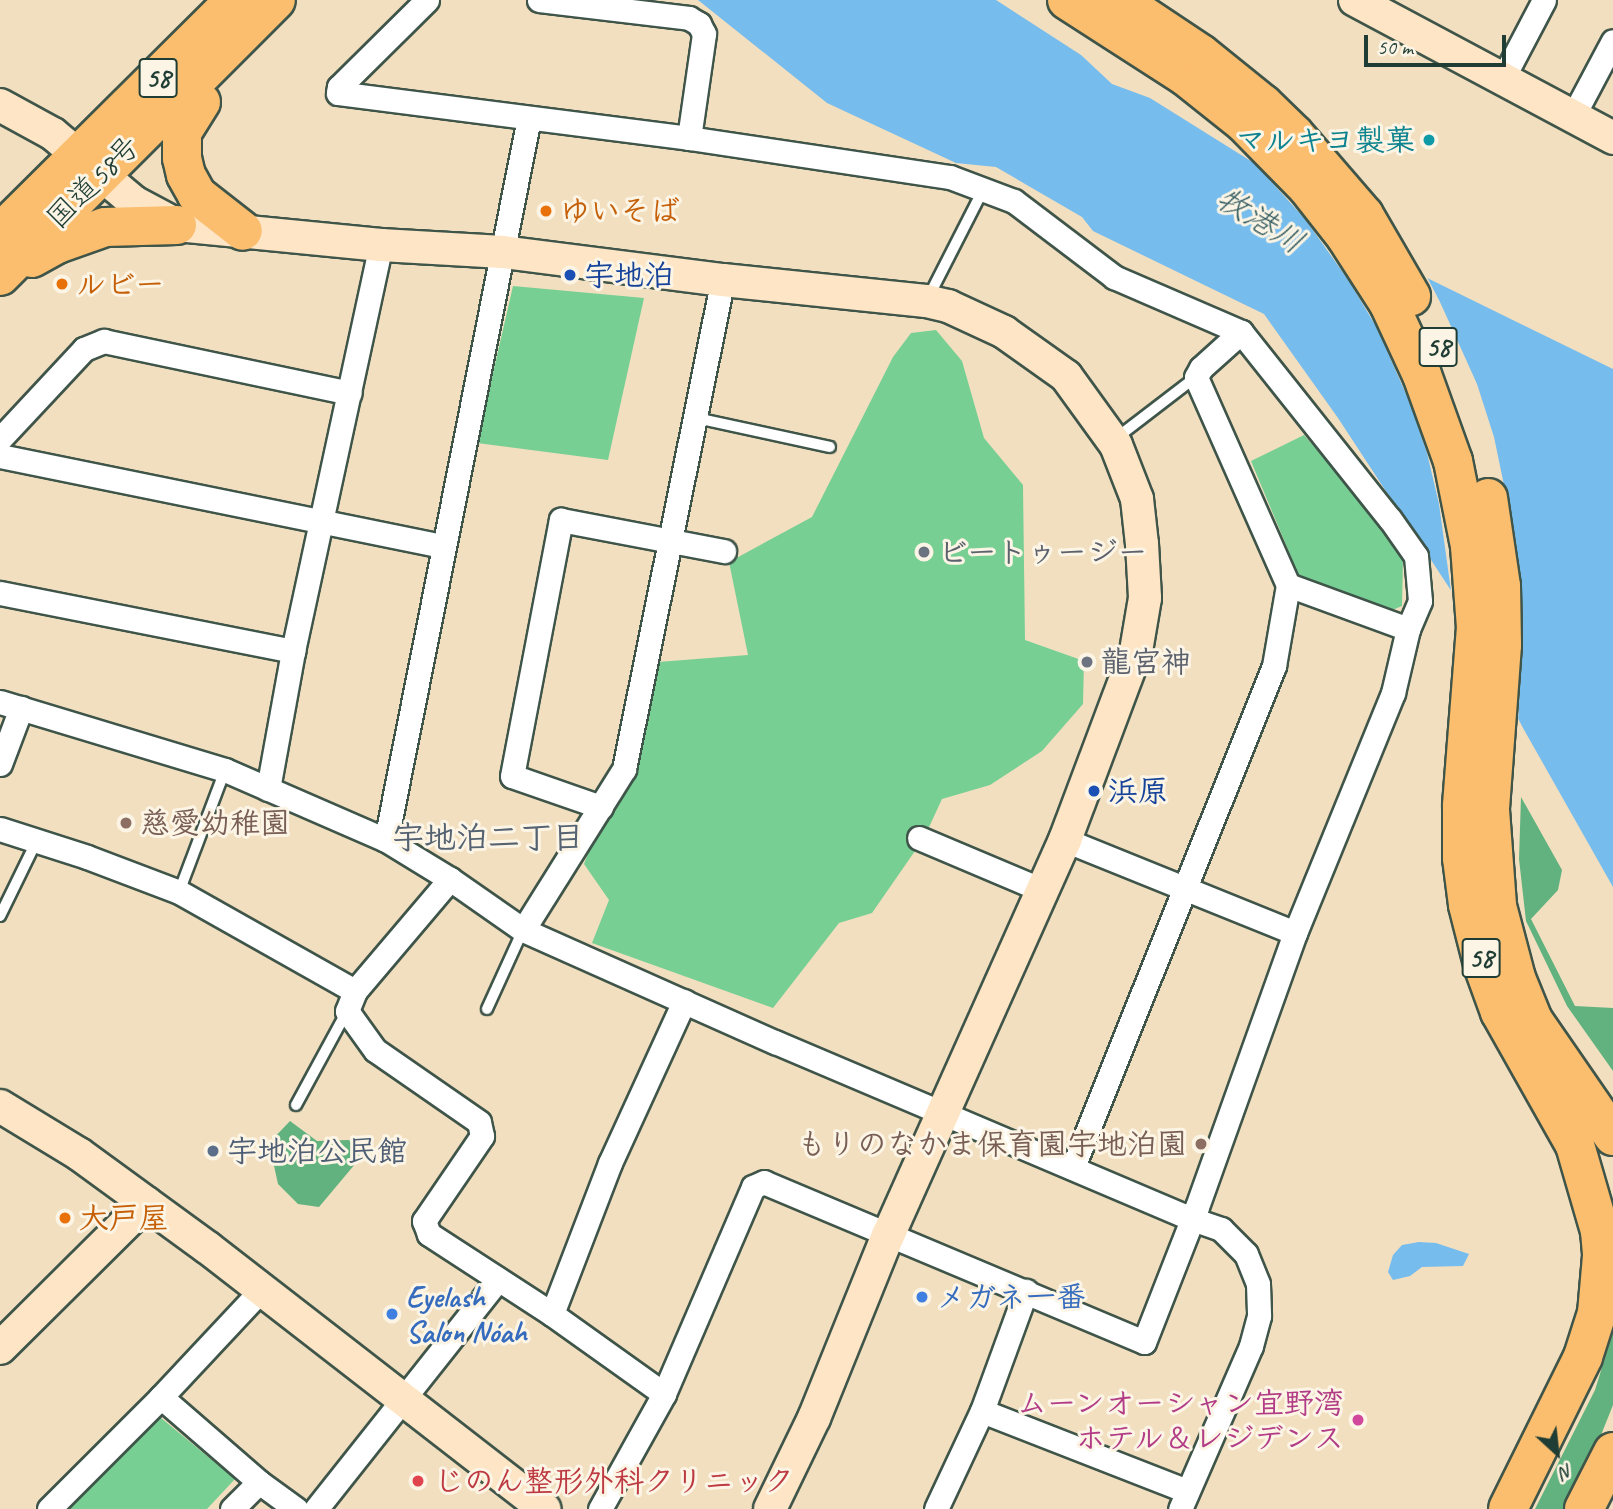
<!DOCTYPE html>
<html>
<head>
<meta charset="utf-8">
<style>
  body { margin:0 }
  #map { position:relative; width:1613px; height:1509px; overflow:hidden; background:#f2dfc0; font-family:Caveat,"Klee One",sans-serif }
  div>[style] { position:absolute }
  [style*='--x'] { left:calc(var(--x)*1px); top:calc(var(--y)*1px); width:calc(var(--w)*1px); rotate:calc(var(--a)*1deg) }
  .green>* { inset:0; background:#77cf94 }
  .forest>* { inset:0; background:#61b27e }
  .water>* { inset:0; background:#76bced }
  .pier>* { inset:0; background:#f2dfc0 }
  .roads { filter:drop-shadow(2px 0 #3f5549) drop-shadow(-2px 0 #3f5549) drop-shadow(0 2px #3f5549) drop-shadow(0 -2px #3f5549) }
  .lane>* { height:10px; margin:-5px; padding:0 5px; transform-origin:5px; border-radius:5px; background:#fff }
  .street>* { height:23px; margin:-11.5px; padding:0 11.5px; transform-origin:11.5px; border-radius:11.5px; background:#fff }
  .secondary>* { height:32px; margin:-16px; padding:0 16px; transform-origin:16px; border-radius:16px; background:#fde5c5 }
  .highway>* { height:38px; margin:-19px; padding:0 19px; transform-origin:19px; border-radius:19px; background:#fbbd6e }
  .dots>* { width:19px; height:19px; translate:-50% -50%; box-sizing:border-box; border:4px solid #fcf5e5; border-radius:50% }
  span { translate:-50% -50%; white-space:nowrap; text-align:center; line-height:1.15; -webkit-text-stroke:6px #fcf5e5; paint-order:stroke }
  .shield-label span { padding:2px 5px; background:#fcf5e5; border:2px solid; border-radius:5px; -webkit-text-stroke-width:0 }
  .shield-label { font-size:28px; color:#1f3d34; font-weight:700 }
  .culture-label { font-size:30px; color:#0d838f; font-weight:700 }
  .right { translate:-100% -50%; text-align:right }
  .street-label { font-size:30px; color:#1f3d34 }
  .food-label { font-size:30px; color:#c56008; font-weight:700 }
  .left { translate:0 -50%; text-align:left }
  .transit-label { font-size:30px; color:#164399; font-weight:700 }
  .worship-label { font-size:30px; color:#5b616d; font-weight:700 }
  .education-label { font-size:30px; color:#785e54; font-weight:700 }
  .service-label { font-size:30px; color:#4e5e75; font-weight:700 }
  .shop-label { font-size:30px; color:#366cbe; font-weight:700 }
  .hotel-label { font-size:30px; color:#b23c85; font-weight:700 }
  .health-label { font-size:30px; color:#be3a42; font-weight:700 }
  .water-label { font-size:32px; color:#355d62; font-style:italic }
  .neighbourhood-label { font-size:32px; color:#546272; font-weight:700 }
  .north { position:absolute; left:1522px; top:1418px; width:70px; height:70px; -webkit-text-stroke:5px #fcf5e5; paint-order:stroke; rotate:153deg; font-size:19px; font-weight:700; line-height:28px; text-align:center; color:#1f3d34 }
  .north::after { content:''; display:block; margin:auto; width:24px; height:32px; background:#1f3d34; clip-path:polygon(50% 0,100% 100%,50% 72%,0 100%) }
  .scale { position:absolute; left:1364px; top:35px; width:142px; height:32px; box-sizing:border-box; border:4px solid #1f3d34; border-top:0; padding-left:9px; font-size:21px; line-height:24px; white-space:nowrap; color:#1f3d34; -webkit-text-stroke:5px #fcf5e5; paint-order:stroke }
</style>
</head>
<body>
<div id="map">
  <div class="green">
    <div style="clip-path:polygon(513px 286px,644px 298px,608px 460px,477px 443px)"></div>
    <div style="clip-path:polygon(936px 330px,962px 361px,984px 438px,1023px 485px,1025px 640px,1084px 661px,1083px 704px,1042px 751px,990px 785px,942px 799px,924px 838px,872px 913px,839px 923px,773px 1008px,592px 943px,609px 900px,584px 864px,658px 662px,748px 655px,729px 562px,812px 517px,893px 357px,911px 333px)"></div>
    <div style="clip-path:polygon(1304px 435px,1380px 522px,1403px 559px,1402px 606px,1390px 611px,1299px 576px,1251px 461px)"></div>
    <div style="clip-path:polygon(155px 1413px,235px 1479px,207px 1509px,60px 1509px)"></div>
  </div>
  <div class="forest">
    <div style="clip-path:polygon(1521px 797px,1562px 870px,1558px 890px,1531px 919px,1575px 1006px,1613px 1008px,1613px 1071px,1567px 1006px,1526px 921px,1519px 859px)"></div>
    <div style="clip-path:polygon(290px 1121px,317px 1141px,349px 1140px,361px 1157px,319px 1207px,298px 1204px,278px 1184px,269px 1143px)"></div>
    <div style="clip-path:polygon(1613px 1332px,1613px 1405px,1599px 1440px,1565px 1509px,1535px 1509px,1595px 1390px)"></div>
  </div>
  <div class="water">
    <div style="clip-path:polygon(698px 0,996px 0,1081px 55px,1112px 84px,1150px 98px,1404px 257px,1417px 273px,1613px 369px,1613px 887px,1523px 728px,1454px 595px,1338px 418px,1264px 314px,1093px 231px,1082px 217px,996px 167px,956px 163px,827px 103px)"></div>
    <div style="clip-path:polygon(1419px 1242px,1436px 1243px,1469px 1254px,1463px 1266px,1422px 1267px,1410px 1276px,1393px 1280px,1388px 1272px,1393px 1255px,1402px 1245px)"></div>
  </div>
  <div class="pier">
    <div style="clip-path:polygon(1248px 156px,1406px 254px,1425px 273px,1440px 302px,1477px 384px,1494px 437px,1516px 543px,1523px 633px,1518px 722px,1452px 598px,1439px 504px,1427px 453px,1410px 403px,1377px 328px,1349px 281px,1305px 219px)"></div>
  </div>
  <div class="roads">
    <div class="lane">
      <div style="--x:928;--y:298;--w:123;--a:-63"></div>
      <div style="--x:696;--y:418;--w:137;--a:12.2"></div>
      <div style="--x:1119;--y:436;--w:97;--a:-37.5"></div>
      <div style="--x:179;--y:892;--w:130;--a:-69.3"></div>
      <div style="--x:0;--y:916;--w:85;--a:-64"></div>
      <div style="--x:487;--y:1009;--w:87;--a:-65.5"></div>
      <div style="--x:296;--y:1105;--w:107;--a:-61.5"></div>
    </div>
    <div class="street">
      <div style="--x:427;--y:0;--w:124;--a:135.3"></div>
      <div style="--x:339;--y:87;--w:6;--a:99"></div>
      <div style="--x:338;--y:93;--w:354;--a:7.3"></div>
      <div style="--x:689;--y:138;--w:264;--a:8.5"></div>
      <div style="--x:950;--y:177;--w:68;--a:20.6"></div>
      <div style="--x:1014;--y:201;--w:126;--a:37.2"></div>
      <div style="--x:1114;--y:277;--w:138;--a:23.4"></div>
      <div style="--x:1241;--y:332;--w:239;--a:51.5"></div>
      <div style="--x:1390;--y:519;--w:45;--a:54.9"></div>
      <div style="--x:1416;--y:556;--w:45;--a:84.9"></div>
      <div style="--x:1420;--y:601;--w:30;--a:113"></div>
      <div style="--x:1408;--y:629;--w:66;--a:103.2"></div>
      <div style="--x:1393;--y:693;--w:259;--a:112.2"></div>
      <div style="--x:1295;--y:933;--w:291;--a:109.7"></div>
      <div style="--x:1197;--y:1207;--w:145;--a:111.4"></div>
      <div style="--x:1144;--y:1342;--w:412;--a:-157.2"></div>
      <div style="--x:764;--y:1182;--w:12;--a:156"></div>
      <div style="--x:753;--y:1187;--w:225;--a:113.3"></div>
      <div style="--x:664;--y:1394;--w:138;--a:-144.5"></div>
      <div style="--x:552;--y:1314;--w:147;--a:-147"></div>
      <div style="--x:429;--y:1234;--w:14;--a:-111"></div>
      <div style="--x:424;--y:1221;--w:103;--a:-55.7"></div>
      <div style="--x:482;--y:1136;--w:14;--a:-102"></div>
      <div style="--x:479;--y:1122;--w:126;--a:-145.3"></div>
      <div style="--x:375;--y:1050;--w:48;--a:-125.7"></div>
      <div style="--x:347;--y:1011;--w:22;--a:-68"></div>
      <div style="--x:355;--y:991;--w:147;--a:-49.7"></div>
      <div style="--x:539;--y:0;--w:151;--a:6.8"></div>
      <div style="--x:689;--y:18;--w:12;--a:31"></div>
      <div style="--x:699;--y:24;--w:11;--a:63"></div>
      <div style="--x:704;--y:34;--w:105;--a:98.2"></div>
      <div style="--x:1502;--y:80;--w:90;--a:-62.3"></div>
      <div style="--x:1572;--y:118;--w:87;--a:-62"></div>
      <div style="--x:0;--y:439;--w:123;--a:-47"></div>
      <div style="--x:84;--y:349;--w:22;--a:-22"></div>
      <div style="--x:104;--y:341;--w:251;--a:11.9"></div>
      <div style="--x:0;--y:456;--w:451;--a:11.5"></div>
      <div style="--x:1288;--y:585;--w:128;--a:20.1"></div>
      <div style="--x:0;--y:593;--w:299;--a:11.2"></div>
      <div style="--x:0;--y:702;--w:235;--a:16.8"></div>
      <div style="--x:225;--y:770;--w:176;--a:23.5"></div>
      <div style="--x:386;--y:840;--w:75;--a:31.4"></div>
      <div style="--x:450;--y:879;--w:89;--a:34.9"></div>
      <div style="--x:523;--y:930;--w:276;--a:24"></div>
      <div style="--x:775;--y:1042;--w:453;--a:23"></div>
      <div style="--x:1192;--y:1219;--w:31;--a:19"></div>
      <div style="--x:1221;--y:1229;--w:35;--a:45"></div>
      <div style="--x:1246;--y:1254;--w:32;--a:68"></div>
      <div style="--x:1258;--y:1284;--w:32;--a:88"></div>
      <div style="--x:1259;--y:1316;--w:31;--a:105"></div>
      <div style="--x:1251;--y:1346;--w:178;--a:113.5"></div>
      <div style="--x:0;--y:764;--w:60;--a:-69.4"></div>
      <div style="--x:268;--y:789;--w:140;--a:-79.7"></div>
      <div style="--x:293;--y:651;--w:415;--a:-77.8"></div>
      <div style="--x:601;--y:807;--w:94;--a:-160.8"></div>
      <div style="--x:512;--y:776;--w:261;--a:-79.2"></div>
      <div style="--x:561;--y:520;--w:166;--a:10.8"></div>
      <div style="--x:0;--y:829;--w:91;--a:17.8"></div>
      <div style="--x:87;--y:857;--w:98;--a:20.8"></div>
      <div style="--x:179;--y:892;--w:202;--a:29.4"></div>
      <div style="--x:919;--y:838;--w:134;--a:22.9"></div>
      <div style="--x:386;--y:840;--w:736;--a:-78.8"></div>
      <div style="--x:1065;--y:840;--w:248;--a:22"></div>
      <div style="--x:523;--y:930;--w:190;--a:-57.9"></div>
      <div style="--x:624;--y:769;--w:499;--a:-78.6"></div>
      <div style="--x:1073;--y:1167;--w:540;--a:-68.14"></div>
      <div style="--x:1274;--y:666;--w:82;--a:-80.2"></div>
      <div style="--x:1288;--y:585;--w:227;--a:-113.9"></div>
      <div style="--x:1196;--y:377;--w:10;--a:-61"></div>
      <div style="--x:1201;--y:368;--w:54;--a:-42"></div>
      <div style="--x:552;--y:1314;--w:162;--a:-69"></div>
      <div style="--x:610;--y:1163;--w:178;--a:-65.4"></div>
      <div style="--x:161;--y:1397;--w:130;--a:40.9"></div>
      <div style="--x:259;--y:1482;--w:46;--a:36.1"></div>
      <div style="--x:982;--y:1411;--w:220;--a:21.3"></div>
      <div style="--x:49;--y:1509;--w:158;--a:-45"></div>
      <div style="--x:161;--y:1397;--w:146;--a:-46.9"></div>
      <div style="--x:232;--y:1509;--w:38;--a:-45"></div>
      <div style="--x:316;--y:1509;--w:293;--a:-51.6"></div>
      <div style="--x:600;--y:1509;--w:132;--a:-60.9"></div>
      <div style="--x:936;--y:1509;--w:108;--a:-64.9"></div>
      <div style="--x:982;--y:1411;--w:128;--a:-69.9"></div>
    </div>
    <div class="secondary">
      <div style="--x:1355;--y:0;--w:293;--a:28.1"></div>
      <div style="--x:0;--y:105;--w:60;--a:28.7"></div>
      <div style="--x:53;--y:134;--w:106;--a:40"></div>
      <div style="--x:134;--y:202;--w:49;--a:28.1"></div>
      <div style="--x:177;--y:225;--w:205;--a:5.6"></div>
      <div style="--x:381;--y:245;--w:122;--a:3.3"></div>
      <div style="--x:503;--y:252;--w:222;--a:7.3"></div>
      <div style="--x:723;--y:280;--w:204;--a:5.9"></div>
      <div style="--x:926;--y:301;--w:23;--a:13"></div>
      <div style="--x:948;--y:306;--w:62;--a:24.9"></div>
      <div style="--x:1004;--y:332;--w:76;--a:35.4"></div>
      <div style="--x:1066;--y:376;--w:85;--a:54.1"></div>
      <div style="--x:1116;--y:445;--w:58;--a:68.7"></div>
      <div style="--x:1137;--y:499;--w:45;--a:83.7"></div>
      <div style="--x:1142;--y:544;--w:54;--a:86.8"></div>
      <div style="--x:1145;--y:598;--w:54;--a:99.6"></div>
      <div style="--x:1136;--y:651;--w:202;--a:110.6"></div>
      <div style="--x:1065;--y:840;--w:433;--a:114.1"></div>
      <div style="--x:888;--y:1235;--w:197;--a:112"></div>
      <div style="--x:814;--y:1418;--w:101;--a:115.8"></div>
      <div style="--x:0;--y:1106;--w:92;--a:31.3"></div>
      <div style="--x:79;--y:1154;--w:160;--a:36.1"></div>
      <div style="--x:208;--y:1248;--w:426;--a:37.8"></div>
      <div style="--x:0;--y:1348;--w:206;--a:-44.8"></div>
    </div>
    <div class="highway">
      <div style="--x:1067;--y:0;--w:140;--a:32.8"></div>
      <div style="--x:1185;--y:76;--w:75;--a:38.5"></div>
      <div style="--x:1244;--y:123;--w:90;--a:45.5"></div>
      <div style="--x:1307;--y:187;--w:63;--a:52"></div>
      <div style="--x:1346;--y:237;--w:80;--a:57.3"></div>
      <div style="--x:1389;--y:304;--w:78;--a:65.1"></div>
      <div style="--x:1422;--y:375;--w:91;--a:70.2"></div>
      <div style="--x:1453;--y:461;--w:87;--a:78.7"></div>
      <div style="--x:1470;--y:546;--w:81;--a:85.8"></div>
      <div style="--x:1476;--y:627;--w:180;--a:94.5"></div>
      <div style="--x:1462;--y:806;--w:52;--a:90"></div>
      <div style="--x:1462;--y:858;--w:47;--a:82.7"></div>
      <div style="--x:1468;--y:905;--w:65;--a:75.7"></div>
      <div style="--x:1484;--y:968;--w:47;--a:70"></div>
      <div style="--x:1500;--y:1012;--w:153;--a:60.6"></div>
      <div style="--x:1575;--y:1145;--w:90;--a:73.8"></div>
      <div style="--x:1600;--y:1231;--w:25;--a:85"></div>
      <div style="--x:1602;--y:1256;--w:57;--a:95"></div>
      <div style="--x:1597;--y:1313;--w:46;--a:107.7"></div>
      <div style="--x:1583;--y:1357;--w:169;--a:116.3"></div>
      <div style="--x:1120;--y:0;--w:97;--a:33.7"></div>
      <div style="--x:1201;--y:54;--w:80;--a:38.9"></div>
      <div style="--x:1263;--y:104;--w:43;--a:44.1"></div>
      <div style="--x:1294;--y:134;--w:107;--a:49.2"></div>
      <div style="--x:1364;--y:215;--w:94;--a:59.9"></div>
      <div style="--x:201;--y:102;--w:36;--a:122"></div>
      <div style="--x:182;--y:133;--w:25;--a:90"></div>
      <div style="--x:182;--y:158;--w:17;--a:77"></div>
      <div style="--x:186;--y:175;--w:23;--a:61"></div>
      <div style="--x:197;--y:195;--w:58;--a:38"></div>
      <div style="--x:0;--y:233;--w:331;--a:-44.8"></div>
      <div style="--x:32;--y:258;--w:29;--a:-29"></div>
      <div style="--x:57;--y:244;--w:51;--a:-19.5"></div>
      <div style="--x:105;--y:227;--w:72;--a:-1.6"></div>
      <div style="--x:0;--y:276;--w:390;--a:-45"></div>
      <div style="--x:1488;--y:498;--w:89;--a:81.6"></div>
      <div style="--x:1501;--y:586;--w:59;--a:89"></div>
      <div style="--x:1502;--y:645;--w:165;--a:94.2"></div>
      <div style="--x:1490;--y:810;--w:96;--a:85.8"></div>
      <div style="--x:1497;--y:906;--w:74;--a:75.2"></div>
      <div style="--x:1516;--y:978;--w:45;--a:68"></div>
      <div style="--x:1533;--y:1020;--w:141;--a:55.4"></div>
      <div style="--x:1584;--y:1509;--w:64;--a:-63"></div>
    </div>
  </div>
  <div class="dots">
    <div style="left:1429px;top:140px;background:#0f9aa8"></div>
    <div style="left:546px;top:211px;background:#e8710a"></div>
    <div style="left:570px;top:275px;background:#1a4fb4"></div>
    <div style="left:62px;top:284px;background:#e8710a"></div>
    <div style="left:924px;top:552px;background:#6b7280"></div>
    <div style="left:1087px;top:662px;background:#6b7280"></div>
    <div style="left:1094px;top:791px;background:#1a4fb4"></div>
    <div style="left:126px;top:823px;background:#8d6e63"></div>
    <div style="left:1201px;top:1144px;background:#8d6e63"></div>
    <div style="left:213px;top:1151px;background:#5c6f8a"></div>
    <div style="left:65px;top:1218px;background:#e8710a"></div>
    <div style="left:922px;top:1297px;background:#3f7fe0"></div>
    <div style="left:392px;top:1314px;background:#3f7fe0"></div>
    <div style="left:1358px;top:1420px;background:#d1479c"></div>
    <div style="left:418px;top:1481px;background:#e0444e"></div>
  </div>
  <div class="shield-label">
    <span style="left:158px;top:78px">58</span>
    <span style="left:1438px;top:347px">58</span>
    <span style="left:1481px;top:958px">58</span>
  </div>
  <div class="culture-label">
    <span class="right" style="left:1415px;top:140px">マルキヨ製菓</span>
  </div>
  <div class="street-label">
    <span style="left:93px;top:182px;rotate:-45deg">国道58号</span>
  </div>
  <div class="food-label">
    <span class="left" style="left:560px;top:211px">ゆいそば</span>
    <span class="left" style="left:76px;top:284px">ルビー</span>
    <span class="left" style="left:79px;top:1218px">大戸屋</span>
  </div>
  <div class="transit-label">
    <span class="left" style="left:584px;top:275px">宇地泊</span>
    <span class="left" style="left:1108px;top:791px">浜原</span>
  </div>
  <div class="worship-label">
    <span class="left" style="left:938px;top:552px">ビートゥージー</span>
    <span class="left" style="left:1101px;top:662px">龍宮神</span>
  </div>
  <div class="education-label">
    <span class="left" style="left:140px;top:823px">慈愛幼稚園</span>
    <span class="right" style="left:1187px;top:1144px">もりのなかま保育園宇地泊園</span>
  </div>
  <div class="service-label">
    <span class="left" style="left:227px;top:1151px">宇地泊公民館</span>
  </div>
  <div class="shop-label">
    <span class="left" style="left:406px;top:1314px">Eyelash<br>Salon Nóah</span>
    <span class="left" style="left:936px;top:1297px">メガネ一番</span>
  </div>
  <div class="hotel-label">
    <span class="right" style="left:1344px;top:1420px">ムーンオーシャン宜野湾<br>ホテル＆レジデンス</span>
  </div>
  <div class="health-label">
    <span class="left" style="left:434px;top:1481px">じのん整形外科クリニック</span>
  </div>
  <div class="water-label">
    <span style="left:1260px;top:221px;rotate:32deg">牧港川</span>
  </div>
  <div class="neighbourhood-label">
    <span style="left:488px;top:838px">宇地泊二丁目</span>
  </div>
  <div class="north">N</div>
  <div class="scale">50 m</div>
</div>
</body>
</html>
